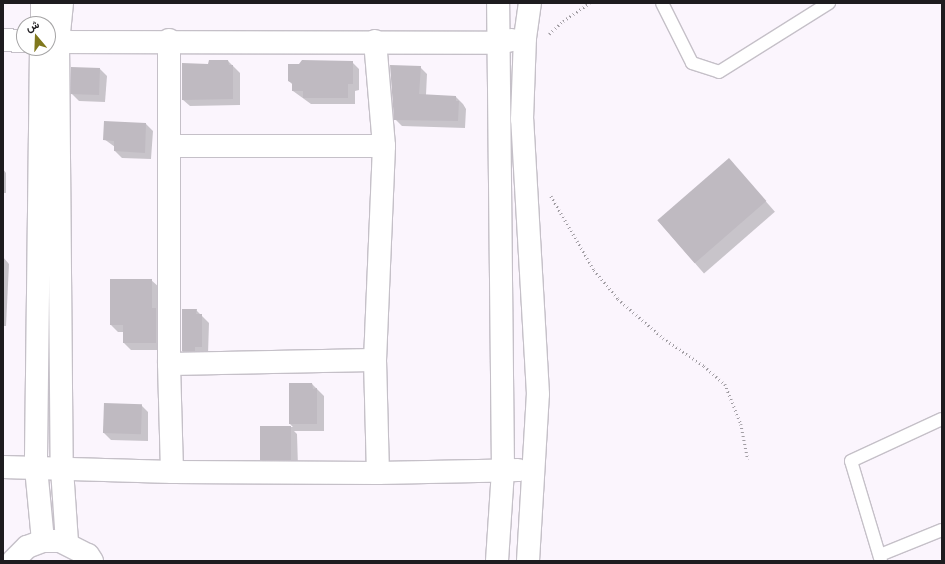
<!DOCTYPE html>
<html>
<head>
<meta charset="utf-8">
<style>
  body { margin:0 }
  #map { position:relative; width:945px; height:564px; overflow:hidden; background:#fbf5fd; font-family:"Open Sans",Vazirmatn,sans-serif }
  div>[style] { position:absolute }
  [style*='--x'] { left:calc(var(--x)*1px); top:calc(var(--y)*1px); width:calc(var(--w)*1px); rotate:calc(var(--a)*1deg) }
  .shadow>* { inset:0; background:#0003; transform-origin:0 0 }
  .building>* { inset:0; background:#bfbac1; transform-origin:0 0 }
  .path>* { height:2.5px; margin-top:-1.25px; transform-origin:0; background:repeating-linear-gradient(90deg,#a29ea4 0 1px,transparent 0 4px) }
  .roads { filter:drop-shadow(1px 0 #c5c0c8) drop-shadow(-1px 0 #c5c0c8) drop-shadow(0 1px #c5c0c8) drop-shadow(0 -1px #c5c0c8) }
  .lane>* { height:12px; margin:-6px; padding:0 6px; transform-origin:6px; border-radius:6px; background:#fff }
  .street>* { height:22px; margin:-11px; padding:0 11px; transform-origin:11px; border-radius:11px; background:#fff }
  span { translate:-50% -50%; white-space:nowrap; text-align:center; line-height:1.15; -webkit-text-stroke:3.5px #fff; paint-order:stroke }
  .frame { position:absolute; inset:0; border:4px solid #1e1c1f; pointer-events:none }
  .north { position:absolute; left:16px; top:16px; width:40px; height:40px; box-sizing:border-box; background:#fff; border:1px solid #a5a4a5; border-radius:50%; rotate:341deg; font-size:11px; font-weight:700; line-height:16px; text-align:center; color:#1e1c1f }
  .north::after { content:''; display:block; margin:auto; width:14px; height:18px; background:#80781d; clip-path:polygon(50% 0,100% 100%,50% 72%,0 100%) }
</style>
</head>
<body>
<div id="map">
  <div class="shadow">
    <div style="clip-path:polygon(228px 61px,240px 73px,240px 105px,190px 106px,182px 99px)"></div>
    <div style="clip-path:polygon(352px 62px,359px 69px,359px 90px,355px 91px,355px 104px,311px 104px,293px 91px,293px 85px,289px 81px)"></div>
    <div style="clip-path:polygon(420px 67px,427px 74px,426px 95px,456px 97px,463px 104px,466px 109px,465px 128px,402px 126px,395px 119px)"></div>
    <div style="clip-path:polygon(100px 69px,107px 76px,105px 102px,79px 101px,72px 94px)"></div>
    <div style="clip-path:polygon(146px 124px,153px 131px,151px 159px,122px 158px,115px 151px,115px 147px,104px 139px)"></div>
    <div style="left:729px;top:159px;width:70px;height:94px;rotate:49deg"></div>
    <div style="clip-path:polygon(3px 169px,6px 173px,6px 193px,3px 193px)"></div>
    <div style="clip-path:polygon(3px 257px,9px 264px,6px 326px,3px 326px)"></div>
    <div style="clip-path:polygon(111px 280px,151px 280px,159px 287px,163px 350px,131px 350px,124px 343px,124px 332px,118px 332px,111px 325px)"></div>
    <div style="clip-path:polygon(196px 310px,209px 323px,208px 354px,190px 358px,182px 351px)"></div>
    <div style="clip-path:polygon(312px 384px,324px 396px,324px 431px,294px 431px,297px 434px,298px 467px,268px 467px,261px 460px,261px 427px,293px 427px,290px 424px)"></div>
    <div style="clip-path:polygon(141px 405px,148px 412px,148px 441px,111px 440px,104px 433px)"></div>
  </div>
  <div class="building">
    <div style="clip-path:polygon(209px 60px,228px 60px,229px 65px,233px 65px,233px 99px,182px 100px,182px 63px,208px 64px)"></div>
    <div style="clip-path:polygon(302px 60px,353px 61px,353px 84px,348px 84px,348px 98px,303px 98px,303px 91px,292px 91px,292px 83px,288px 81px,288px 64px,299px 64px)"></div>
    <div style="clip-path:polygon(390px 65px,421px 66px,419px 94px,456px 96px,456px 101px,459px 101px,458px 121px,394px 120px)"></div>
    <div style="left:71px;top:67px;width:29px;height:27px;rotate:2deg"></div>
    <div style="clip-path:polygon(104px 121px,146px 123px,145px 153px,114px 151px,114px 141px,103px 140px)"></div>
    <div style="left:729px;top:158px;width:57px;height:95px;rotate:49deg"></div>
    <div style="clip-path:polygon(110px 279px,152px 279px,152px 308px,156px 308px,156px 343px,123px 343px,123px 325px,110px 325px)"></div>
    <div style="clip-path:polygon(182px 309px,197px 309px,196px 314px,202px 314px,202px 347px,195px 347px,195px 351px,182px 351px)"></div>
    <div style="clip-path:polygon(289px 383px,312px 383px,313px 389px,317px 388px,317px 424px,289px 424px)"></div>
    <div style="left:104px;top:403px;width:38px;height:30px;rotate:2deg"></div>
    <div style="left:260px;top:426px;width:31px;height:34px"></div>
  </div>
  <div class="path">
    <div style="--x:549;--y:34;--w:19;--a:-43"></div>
    <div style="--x:563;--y:21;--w:32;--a:-34"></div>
    <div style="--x:551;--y:196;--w:86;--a:59.8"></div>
    <div style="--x:594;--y:270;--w:38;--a:50"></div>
    <div style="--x:618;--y:299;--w:60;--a:40.9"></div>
    <div style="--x:663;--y:338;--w:50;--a:34.3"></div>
    <div style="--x:704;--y:366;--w:28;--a:41"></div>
    <div style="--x:725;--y:384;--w:43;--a:68.2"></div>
    <div style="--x:741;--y:424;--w:36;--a:79"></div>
  </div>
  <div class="roads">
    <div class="lane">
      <div style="--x:662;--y:3;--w:67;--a:63.4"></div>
      <div style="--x:692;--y:63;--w:28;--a:18"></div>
      <div style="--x:719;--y:72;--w:130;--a:-32.1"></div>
      <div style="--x:880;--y:555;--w:67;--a:-22"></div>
      <div style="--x:881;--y:561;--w:104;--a:-106.7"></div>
      <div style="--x:851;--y:461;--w:100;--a:-24.8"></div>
    </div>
    <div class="street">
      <div style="--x:62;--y:3;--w:40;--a:95.7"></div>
      <div style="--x:58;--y:43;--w:426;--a:89.5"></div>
      <div style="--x:62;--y:469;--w:73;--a:86.1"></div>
      <div style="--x:42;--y:24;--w:21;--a:-90"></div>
      <div style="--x:3;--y:40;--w:21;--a:3"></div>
      <div style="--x:169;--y:40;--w:324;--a:90"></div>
      <div style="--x:169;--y:364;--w:108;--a:88.4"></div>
      <div style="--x:375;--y:41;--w:105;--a:85.1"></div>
      <div style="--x:384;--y:146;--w:214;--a:92.4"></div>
      <div style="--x:375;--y:360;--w:113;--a:88.5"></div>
      <div style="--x:48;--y:42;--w:451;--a:0.1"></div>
      <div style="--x:499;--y:43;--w:13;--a:-13"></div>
      <div style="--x:41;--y:48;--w:420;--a:90.7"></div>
      <div style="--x:36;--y:468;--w:73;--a:84.5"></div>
      <div style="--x:170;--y:146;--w:214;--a:0"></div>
      <div style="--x:169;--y:364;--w:206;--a:-1.1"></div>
      <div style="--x:3;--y:467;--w:169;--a:1.7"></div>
      <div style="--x:172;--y:472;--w:206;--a:0.3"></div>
      <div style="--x:378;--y:473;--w:140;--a:-1.2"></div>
      <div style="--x:13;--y:561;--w:20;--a:-45"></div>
      <div style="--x:27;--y:547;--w:17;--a:-21"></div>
      <div style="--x:43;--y:541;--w:17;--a:0"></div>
      <div style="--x:60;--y:541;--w:31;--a:27"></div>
      <div style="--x:88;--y:555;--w:7;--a:56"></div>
      <div style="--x:497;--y:561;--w:91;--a:-86.2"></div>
      <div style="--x:503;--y:470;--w:467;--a:-90.6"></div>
      <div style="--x:528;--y:561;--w:167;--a:-86.6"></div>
      <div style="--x:538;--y:394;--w:275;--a:-93.3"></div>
      <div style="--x:522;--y:119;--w:81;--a:-87.9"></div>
      <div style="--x:525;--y:38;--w:35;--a:-82"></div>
    </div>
  </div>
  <div class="frame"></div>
  <div class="north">ش</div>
</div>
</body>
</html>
